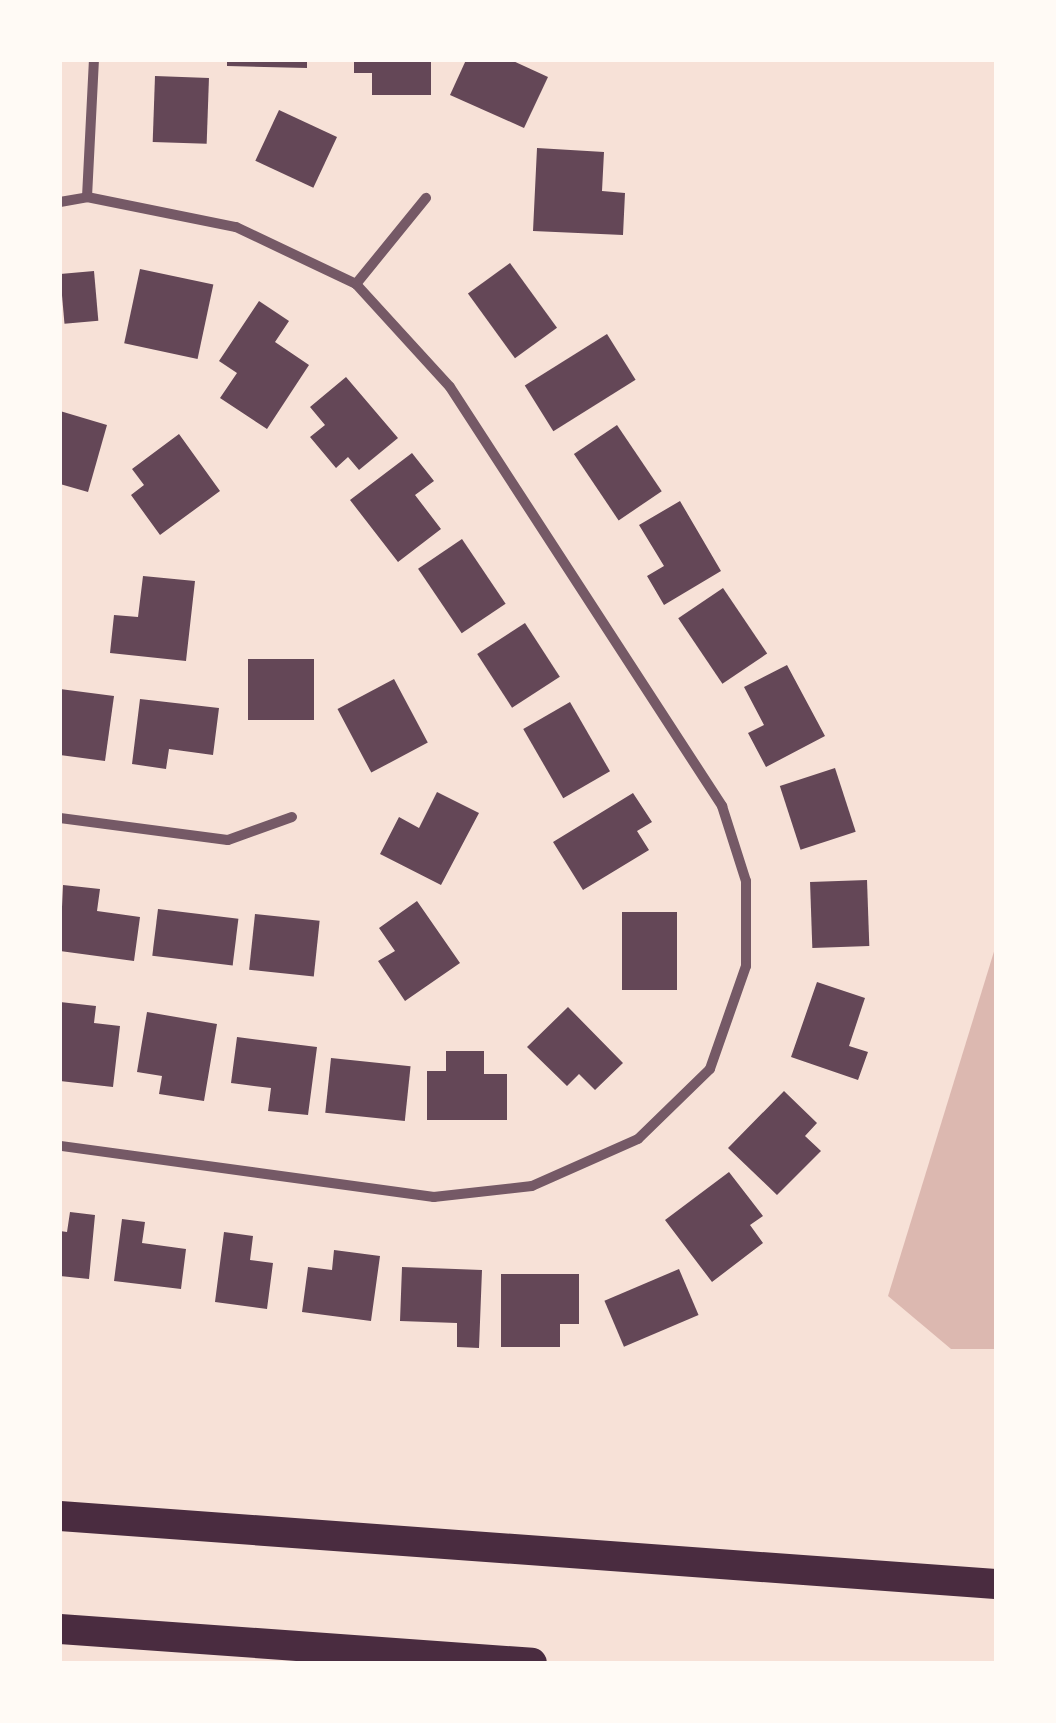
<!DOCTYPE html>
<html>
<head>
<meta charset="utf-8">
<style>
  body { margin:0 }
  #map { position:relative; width:1056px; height:1723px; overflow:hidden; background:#f7e1d7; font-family:"DM Sans",sans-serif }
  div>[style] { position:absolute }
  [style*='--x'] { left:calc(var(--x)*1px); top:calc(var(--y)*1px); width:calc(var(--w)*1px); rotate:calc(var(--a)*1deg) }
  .water>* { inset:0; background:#dcb8b0 }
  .building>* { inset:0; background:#644757; transform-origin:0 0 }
  .minor>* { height:10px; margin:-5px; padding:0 5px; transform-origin:5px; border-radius:5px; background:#755966 }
  .motorway>* { height:30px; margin:-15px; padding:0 15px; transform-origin:15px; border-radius:15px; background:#4a2c40 }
  span { translate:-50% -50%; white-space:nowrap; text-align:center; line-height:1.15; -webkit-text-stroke:9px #fffaf5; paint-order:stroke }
  .frame { position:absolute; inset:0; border:62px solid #fffaf5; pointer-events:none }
</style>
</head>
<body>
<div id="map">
  <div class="water">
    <div style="clip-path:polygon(996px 945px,996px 1349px,951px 1349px,888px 1296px)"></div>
  </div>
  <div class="building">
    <div style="clip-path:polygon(227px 60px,307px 60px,307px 68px,227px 66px)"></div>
    <div style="clip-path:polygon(354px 60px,431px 60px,431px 95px,372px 95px,372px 73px,354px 73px)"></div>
    <div style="clip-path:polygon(466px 60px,511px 60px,548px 77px,524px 128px,450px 95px)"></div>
    <div style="left:155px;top:76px;width:54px;height:66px;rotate:2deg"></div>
    <div style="left:279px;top:110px;width:64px;height:56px;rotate:25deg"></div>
    <div style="clip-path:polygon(537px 148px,604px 152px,602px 191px,625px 193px,623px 235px,533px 231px)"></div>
    <div style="left:510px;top:263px;width:80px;height:52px;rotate:54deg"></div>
    <div style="left:140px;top:269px;width:75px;height:76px;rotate:12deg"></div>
    <div style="left:94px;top:271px;width:50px;height:34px;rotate:85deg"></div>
    <div style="clip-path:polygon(259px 301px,289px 321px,275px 342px,309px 365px,267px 429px,220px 398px,237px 373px,219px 361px)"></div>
    <div style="left:607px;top:334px;width:54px;height:97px;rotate:58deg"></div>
    <div style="clip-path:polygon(346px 377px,398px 438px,359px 470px,348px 457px,336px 468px,310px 437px,325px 425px,310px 407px)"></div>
    <div style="clip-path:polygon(60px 411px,107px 425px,88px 492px,60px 484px)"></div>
    <div style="left:617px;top:425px;width:80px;height:52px;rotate:56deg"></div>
    <div style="clip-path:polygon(179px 434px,220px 491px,160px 535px,131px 495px,144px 485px,132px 469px)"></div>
    <div style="clip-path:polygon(412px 453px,434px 481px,415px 495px,441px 529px,398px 562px,350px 500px)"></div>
    <div style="clip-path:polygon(680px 501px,721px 571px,664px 605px,647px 576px,664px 566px,639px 525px)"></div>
    <div style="left:462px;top:539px;width:78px;height:53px;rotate:56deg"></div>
    <div style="clip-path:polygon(143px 576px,195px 581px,186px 661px,110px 653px,114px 615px,138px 617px)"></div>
    <div style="left:723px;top:588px;width:79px;height:54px;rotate:56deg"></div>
    <div style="left:525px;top:623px;width:64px;height:57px;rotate:57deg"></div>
    <div style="left:248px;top:659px;width:66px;height:61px"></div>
    <div style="clip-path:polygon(787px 665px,825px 736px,766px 767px,748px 733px,764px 725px,744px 687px)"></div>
    <div style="left:394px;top:679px;width:72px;height:64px;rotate:62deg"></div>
    <div style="clip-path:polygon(60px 689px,114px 696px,105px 761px,60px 755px)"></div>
    <div style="clip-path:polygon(140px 699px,219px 708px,213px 755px,169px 749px,166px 769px,132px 764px)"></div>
    <div style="left:570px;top:702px;width:80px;height:54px;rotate:60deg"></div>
    <div style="left:835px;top:768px;width:67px;height:58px;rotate:72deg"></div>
    <div style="clip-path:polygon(437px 792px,479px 813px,441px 885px,380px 854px,399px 817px,419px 828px)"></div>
    <div style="clip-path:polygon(633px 793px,652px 822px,637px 831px,649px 850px,583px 890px,553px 842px)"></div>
    <div style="left:867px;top:880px;width:66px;height:57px;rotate:88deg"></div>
    <div style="clip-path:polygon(63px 885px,100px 889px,97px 911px,140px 917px,134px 961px,60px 951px)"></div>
    <div style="clip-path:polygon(417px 901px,460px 963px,405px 1001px,378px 961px,395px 951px,379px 928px)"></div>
    <div style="left:158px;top:909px;width:81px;height:47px;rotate:7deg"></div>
    <div style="left:622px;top:912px;width:55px;height:78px"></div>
    <div style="left:255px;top:914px;width:65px;height:56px;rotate:6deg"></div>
    <div style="clip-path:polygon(817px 982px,865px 998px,849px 1046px,868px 1052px,858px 1080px,791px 1057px)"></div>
    <div style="clip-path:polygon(60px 1002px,96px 1006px,94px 1023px,120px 1026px,113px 1087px,60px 1081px)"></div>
    <div style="clip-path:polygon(568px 1007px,623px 1063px,595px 1090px,579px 1074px,567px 1086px,527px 1047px)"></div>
    <div style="clip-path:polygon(147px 1012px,217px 1024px,204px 1101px,159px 1094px,162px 1076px,137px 1072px)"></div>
    <div style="clip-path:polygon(237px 1037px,317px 1047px,308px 1115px,268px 1111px,271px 1088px,231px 1083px)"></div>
    <div style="clip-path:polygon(446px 1051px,484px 1051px,484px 1074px,507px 1074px,507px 1120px,427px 1120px,427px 1071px,446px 1071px)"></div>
    <div style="left:331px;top:1058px;width:80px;height:55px;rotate:6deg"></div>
    <div style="clip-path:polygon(784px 1091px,817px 1123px,805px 1136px,821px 1151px,777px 1195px,728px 1148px)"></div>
    <div style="clip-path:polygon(729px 1172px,763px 1216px,750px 1225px,763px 1243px,712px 1282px,665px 1220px)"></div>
    <div style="clip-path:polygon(70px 1212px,95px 1215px,89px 1279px,60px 1276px,60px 1231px,67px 1232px)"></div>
    <div style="clip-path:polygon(122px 1219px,145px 1222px,142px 1243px,186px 1249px,181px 1289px,114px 1281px)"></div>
    <div style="clip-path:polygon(224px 1232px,253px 1236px,250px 1260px,273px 1263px,267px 1309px,215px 1302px)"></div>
    <div style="clip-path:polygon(334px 1250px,380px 1256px,371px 1321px,302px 1312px,308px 1267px,332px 1270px)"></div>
    <div style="clip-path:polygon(402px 1267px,482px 1270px,479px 1348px,457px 1347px,457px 1323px,400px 1321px)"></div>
    <div style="left:679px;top:1269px;width:50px;height:81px;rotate:67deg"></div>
    <div style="clip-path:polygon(501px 1274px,579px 1274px,579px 1324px,560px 1324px,560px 1347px,501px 1347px)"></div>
  </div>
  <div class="minor">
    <div style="--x:87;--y:197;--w:137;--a:-87.1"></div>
    <div style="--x:60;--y:202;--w:27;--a:-10"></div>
    <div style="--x:87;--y:197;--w:152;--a:11.4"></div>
    <div style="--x:236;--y:227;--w:133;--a:25.4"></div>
    <div style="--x:356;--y:284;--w:139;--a:47.6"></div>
    <div style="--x:450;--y:387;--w:500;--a:57"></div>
    <div style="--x:722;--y:806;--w:79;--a:72.3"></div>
    <div style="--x:746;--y:881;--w:85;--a:90"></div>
    <div style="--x:746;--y:966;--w:109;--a:109.3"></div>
    <div style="--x:710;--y:1069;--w:100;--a:135.8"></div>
    <div style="--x:638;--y:1139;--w:116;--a:156.1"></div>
    <div style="--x:532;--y:1186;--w:99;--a:173.6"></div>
    <div style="--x:434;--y:1197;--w:377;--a:-172.2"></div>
    <div style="--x:356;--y:284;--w:111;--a:-50.9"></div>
    <div style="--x:60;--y:818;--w:169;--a:7.5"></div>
    <div style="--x:228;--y:840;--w:68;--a:-19.8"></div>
  </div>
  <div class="motorway">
    <div style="--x:60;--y:1516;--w:938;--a:4.16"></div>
    <div style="--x:60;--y:1629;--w:473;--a:4.1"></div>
  </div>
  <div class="frame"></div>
</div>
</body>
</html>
